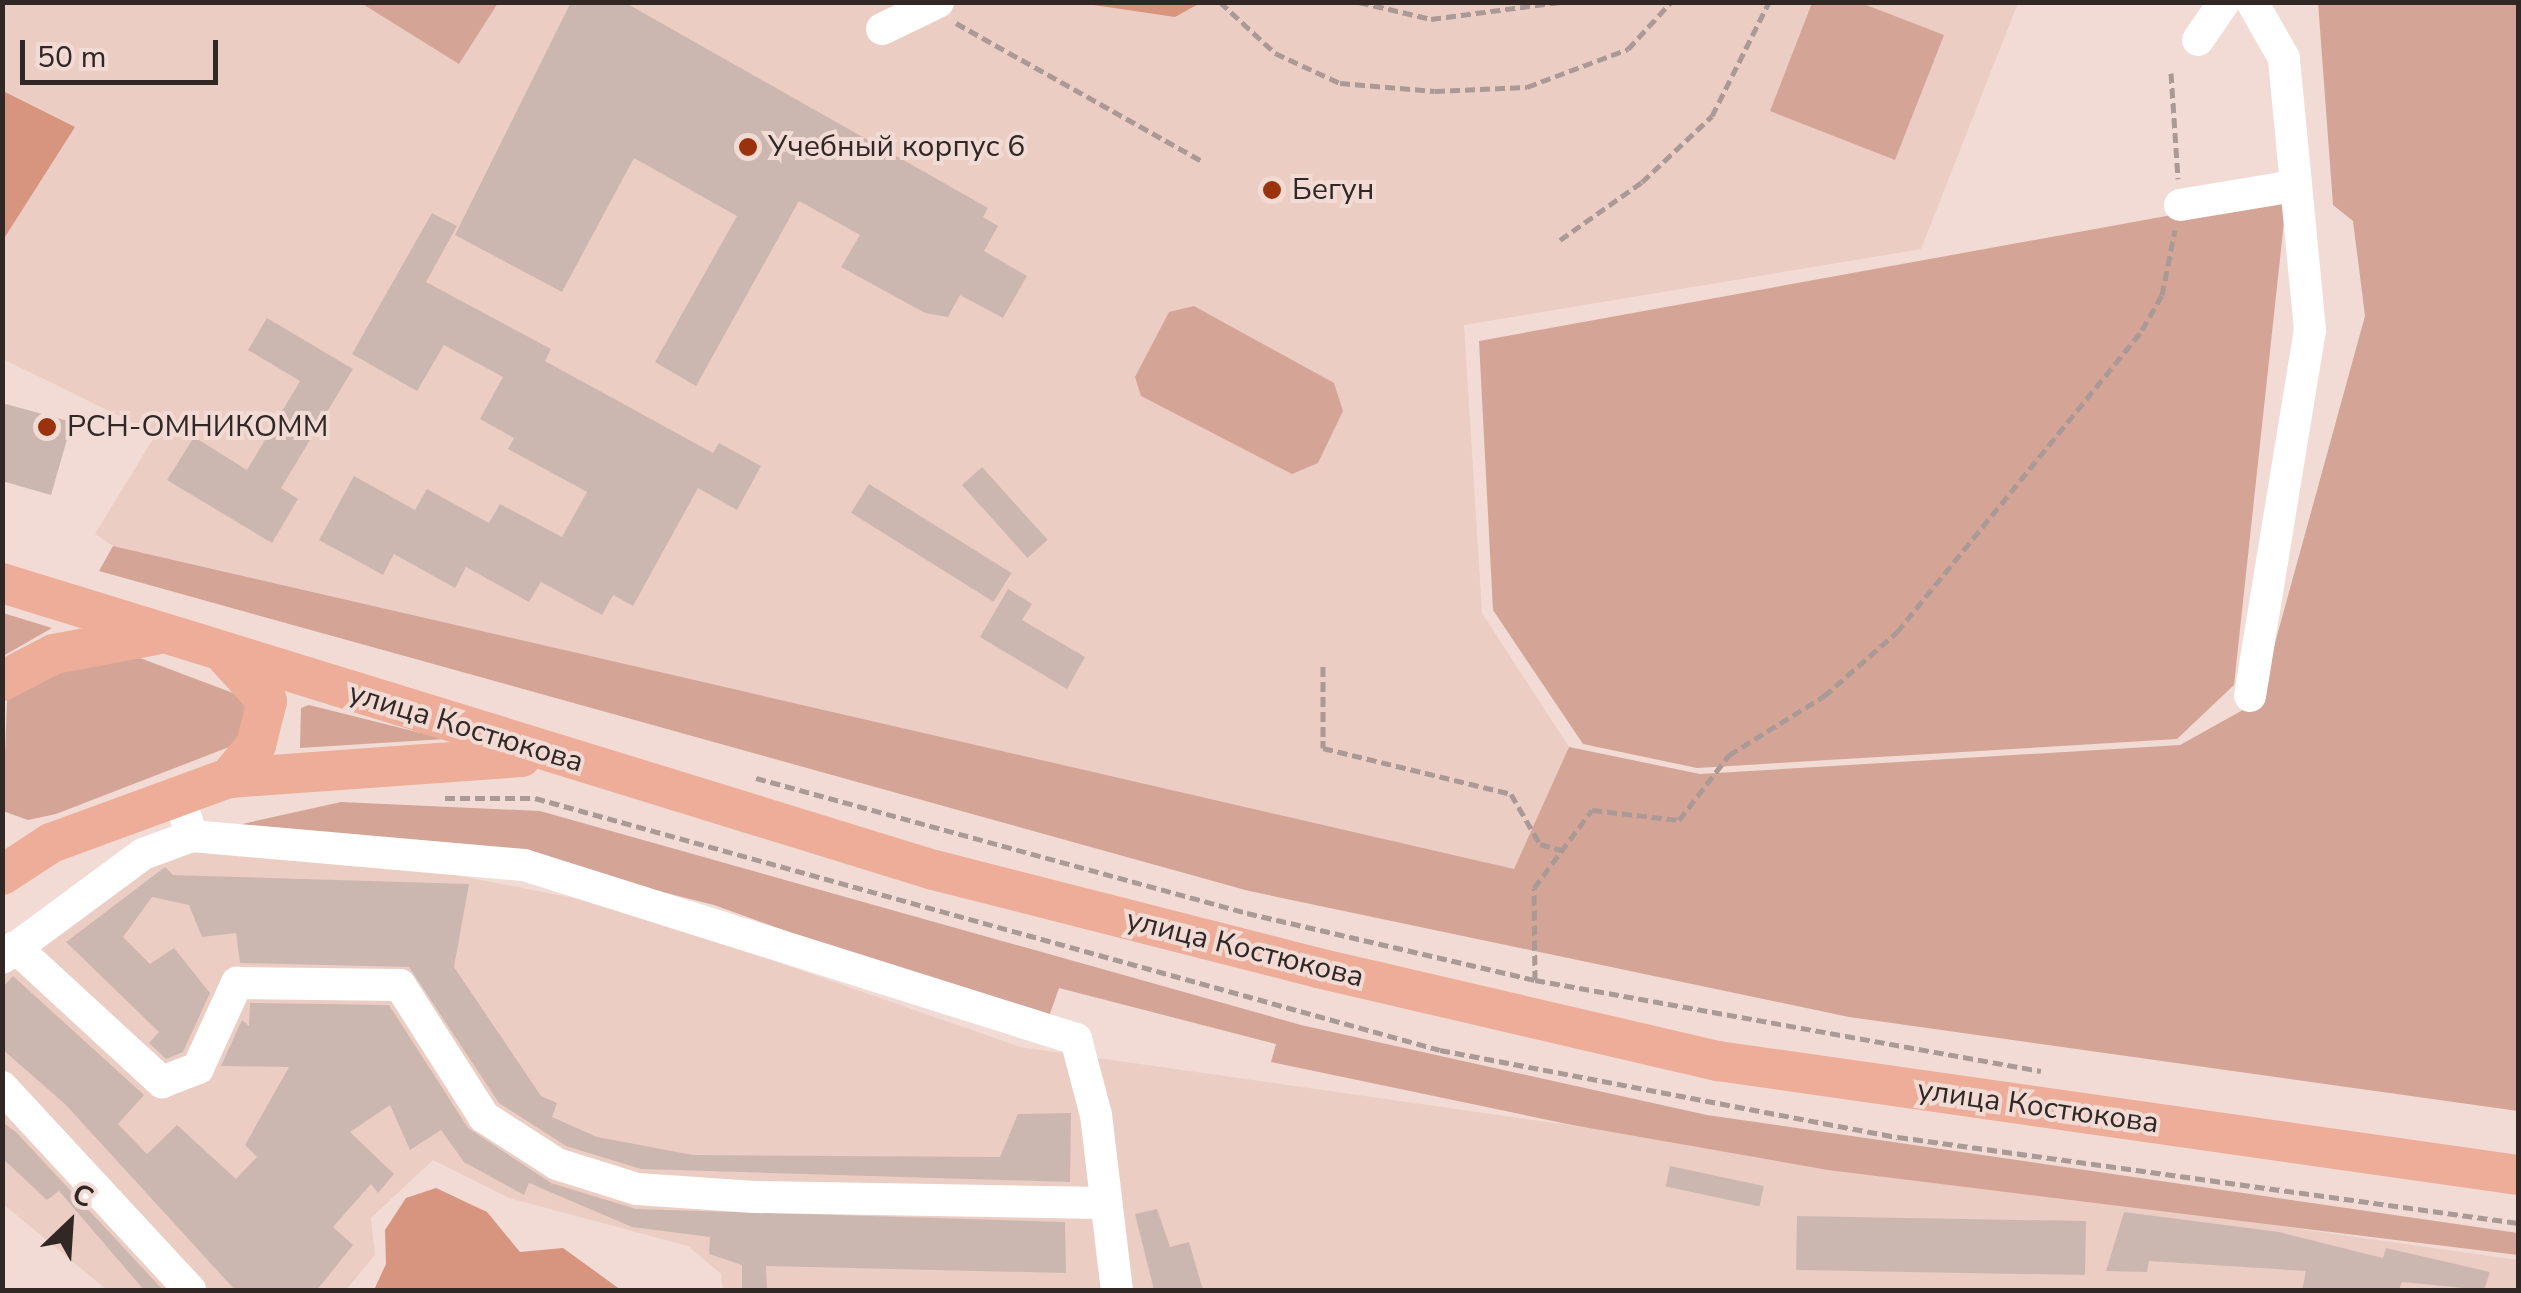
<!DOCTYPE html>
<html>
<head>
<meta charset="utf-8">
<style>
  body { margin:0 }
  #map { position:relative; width:2521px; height:1293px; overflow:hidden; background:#f1dbd4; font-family:"Nunito Sans",sans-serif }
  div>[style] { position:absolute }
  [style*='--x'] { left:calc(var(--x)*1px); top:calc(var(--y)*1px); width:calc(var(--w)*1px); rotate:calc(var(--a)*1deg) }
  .built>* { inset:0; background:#eccdc4 }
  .green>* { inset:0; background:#d4a597 }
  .forest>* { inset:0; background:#d7947f }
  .building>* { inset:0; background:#ccb7b0; transform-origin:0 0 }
  .path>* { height:5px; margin-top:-2.5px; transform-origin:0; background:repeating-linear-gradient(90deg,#aa9994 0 10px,transparent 0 15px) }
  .minor>* { height:32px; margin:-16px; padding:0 16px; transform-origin:16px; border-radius:16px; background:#fff }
  .major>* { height:40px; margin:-20px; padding:0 20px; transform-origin:20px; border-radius:20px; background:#eead98 }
  .dots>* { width:28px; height:28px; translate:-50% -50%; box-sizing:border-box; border:5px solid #f1dbd4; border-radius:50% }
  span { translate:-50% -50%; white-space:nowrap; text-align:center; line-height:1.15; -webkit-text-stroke:8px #f1dbd4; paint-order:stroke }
  .poi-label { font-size:30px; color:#312826 }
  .left { translate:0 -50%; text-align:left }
  .street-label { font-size:30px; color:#312826 }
  .frame { position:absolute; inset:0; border:5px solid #312826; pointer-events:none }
  .north { position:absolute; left:20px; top:1173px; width:100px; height:100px; -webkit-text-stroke:8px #f1dbd4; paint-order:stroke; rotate:25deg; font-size:28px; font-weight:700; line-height:40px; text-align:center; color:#312826 }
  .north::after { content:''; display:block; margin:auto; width:35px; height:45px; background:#312826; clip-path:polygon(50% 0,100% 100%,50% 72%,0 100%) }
  .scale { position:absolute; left:20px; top:40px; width:198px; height:45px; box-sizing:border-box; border:5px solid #312826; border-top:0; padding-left:12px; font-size:30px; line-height:35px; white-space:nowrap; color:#312826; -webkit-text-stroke:8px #f1dbd4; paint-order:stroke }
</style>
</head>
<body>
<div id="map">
  <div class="built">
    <div style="clip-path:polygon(3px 3px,2018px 3px,1921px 249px,1464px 325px,1482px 613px,1569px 747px,1514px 870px,113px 546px,95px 534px,156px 434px,3px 359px)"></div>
    <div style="clip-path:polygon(171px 846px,419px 868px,620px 907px,1020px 1047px,2518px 1260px,2518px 1290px,723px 1290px,721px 1274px,688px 1246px,509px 1198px,433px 1160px,371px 1218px,375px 1255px,346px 1290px,107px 1290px,3px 1204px,3px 946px)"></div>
  </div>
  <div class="green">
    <div style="clip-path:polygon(2318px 2px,2518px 3px,2518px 1111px,1849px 1017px,1249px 891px,99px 571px,113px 546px,1514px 869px,1569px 747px,1700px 774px,2180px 745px,2259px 701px,2365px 316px,2353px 221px,2333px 205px)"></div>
    <div style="clip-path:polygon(361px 3px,498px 3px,459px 64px)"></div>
    <div style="clip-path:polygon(1812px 3px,1861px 3px,1944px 35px,1895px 160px,1770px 111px)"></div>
    <div style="clip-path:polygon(2287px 194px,2234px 685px,2177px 739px,1697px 768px,1583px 744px,1493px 610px,1479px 341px)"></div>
    <div style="clip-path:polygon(1194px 306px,1334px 383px,1343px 411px,1318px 463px,1292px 474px,1141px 396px,1135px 377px,1169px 312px)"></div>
    <div style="clip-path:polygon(3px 613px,52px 628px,3px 656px)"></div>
    <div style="clip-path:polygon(140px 658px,241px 696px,248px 715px,242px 742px,56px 814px,28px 820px,3px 811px,7px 699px,56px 669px)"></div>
    <div style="clip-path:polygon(309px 705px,445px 739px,300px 748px,301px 708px)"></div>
    <div style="clip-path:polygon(341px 802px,540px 811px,1301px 1025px,1707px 1115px,2518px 1233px,2518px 1255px,1828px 1170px,1572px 1125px,1271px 1062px,1276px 1044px,1059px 988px,1046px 1025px,714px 905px,528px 858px,224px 828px)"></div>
  </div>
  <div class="forest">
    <div style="clip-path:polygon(1202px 2px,1175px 17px,1080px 3px,1080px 2px)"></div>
    <div style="clip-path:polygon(3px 91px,75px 127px,3px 240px)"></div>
    <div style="clip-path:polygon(436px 1188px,487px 1212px,520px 1252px,563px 1248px,621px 1290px,374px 1290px,386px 1264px,385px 1230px,406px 1198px)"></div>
  </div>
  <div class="building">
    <div style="clip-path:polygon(571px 2px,624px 2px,988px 208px,983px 217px,998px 226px,984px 251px,1027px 276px,1003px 318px,960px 295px,948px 317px,925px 313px,841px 267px,860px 235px,799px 201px,696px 386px,655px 362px,737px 216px,634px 158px,562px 292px,455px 235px)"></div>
    <div style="clip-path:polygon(432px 213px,457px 226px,426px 282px,551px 349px,545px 361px,713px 453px,719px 443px,761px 466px,737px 510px,698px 488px,633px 606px,613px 595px,602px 615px,541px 582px,529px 602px,466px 567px,455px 588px,394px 554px,383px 575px,319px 540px,354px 476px,415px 510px,427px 489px,489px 523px,500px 504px,562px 537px,587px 492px,508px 449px,514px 438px,480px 419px,503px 377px,444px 345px,417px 391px,352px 354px)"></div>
    <div style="clip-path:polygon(267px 318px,353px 369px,281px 488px,298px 499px,272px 543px,167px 480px,194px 437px,247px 470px,300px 381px,248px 350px)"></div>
    <div style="clip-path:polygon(2px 403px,72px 422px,51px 495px,2px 481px)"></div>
    <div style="left:982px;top:467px;width:98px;height:27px;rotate:48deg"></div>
    <div style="left:869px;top:484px;width:168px;height:34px;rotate:32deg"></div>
    <div style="clip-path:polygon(1008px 589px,1032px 604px,1022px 620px,1085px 657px,1067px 689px,980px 637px)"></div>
    <div style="clip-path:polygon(165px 867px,173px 875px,469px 884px,454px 967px,541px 1096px,557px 1103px,552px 1117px,597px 1137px,693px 1155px,1000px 1157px,1018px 1114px,1071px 1113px,1070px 1182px,641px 1169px,566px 1146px,499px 1103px,409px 967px,240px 963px,236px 933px,202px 937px,189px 905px,152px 897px,123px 937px,150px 964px,174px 948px,210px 993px,183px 1052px,166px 1059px,149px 1043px,159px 1032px,66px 942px)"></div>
    <div style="clip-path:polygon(13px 976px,144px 1095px,118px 1124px,147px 1154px,177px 1125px,236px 1179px,257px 1157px,245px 1145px,289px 1067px,221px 1066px,242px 1020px,249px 1026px,250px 1003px,389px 1005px,468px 1128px,551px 1183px,636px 1209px,1065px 1222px,1066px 1273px,766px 1266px,767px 1290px,742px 1290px,742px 1265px,709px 1254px,710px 1237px,632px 1227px,529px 1183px,524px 1195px,464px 1162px,441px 1130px,410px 1150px,390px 1105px,350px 1132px,394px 1174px,378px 1193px,371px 1184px,333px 1227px,353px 1245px,317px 1290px,235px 1290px,65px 1104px,2px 1049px,2px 988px)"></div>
    <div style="clip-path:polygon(2px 1122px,16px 1132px,163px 1290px,144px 1290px,59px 1191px,47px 1200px,2px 1158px)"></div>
    <div style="left:1670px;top:1166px;width:96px;height:21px;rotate:12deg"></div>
    <div style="clip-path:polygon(1157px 1209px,1170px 1247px,1189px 1242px,1203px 1290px,1154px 1290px,1135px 1214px)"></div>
    <div style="clip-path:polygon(2124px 1212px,2279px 1232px,2383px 1258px,2386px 1248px,2490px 1272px,2484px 1290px,2402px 1282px,2399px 1290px,2302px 1290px,2306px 1271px,2149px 1261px,2147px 1272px,2106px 1271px)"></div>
    <div style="left:1797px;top:1216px;width:289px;height:54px;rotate:1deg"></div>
  </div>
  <div class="path">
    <div style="--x:1220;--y:2;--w:75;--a:42.8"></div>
    <div style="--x:1275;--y:53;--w:72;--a:24.8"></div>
    <div style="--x:1340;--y:83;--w:95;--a:4.8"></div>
    <div style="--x:1435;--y:91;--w:92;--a:-2.5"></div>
    <div style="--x:1527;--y:87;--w:108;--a:-20.6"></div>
    <div style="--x:1628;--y:49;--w:64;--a:-47.5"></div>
    <div style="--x:1359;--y:2;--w:74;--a:13.3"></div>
    <div style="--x:1431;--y:19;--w:130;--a:-7.5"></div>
    <div style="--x:956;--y:23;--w:282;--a:29.3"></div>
    <div style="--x:2171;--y:73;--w:106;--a:86.2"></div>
    <div style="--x:1560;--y:240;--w:100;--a:-35.3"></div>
    <div style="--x:1642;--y:182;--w:96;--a:-43.3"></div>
    <div style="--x:1712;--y:116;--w:127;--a:-63.4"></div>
    <div style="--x:1323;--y:666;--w:82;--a:90"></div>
    <div style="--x:1323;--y:748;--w:194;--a:13.7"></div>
    <div style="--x:1511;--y:794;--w:58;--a:59.9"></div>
    <div style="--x:1540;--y:844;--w:26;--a:16"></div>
    <div style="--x:756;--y:778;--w:509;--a:15.37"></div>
    <div style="--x:1247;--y:913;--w:296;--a:13.1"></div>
    <div style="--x:1535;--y:980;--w:514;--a:10.2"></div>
    <div style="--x:445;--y:798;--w:90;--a:0"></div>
    <div style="--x:535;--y:798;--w:939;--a:15.56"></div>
    <div style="--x:1440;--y:1050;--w:466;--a:10.8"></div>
    <div style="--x:1898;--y:1137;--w:626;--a:7.9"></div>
    <div style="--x:1535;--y:980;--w:92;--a:-90.6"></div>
    <div style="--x:1534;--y:888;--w:97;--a:-53.4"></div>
    <div style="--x:1592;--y:810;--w:88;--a:6.6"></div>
    <div style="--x:1679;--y:820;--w:82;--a:-52.4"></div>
    <div style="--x:1729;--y:755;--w:112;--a:-31.8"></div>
    <div style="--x:1824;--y:696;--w:97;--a:-41.2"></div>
    <div style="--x:1897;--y:632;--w:389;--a:-50.9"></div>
    <div style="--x:2142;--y:330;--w:40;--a:-60.3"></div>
    <div style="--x:2162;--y:295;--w:66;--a:-78.7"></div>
  </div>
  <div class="minor">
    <div style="--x:882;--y:29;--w:62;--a:-25.7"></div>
    <div style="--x:2198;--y:40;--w:46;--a:-55.6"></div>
    <div style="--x:2180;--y:205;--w:115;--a:-9.5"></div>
    <div style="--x:2250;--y:696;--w:371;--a:-80.7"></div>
    <div style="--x:2310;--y:330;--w:273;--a:-95.5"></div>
    <div style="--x:2284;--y:58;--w:64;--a:-119.7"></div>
    <div style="--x:178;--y:794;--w:44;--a:71.6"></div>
    <div style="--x:192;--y:836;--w:333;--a:5"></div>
    <div style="--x:524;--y:865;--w:579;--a:17.5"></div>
    <div style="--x:1076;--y:1039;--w:79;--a:75.3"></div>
    <div style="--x:1096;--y:1115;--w:176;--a:83.2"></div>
    <div style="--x:15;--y:947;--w:200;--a:42.6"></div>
    <div style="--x:162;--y:1082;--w:39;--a:-21"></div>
    <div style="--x:198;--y:1068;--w:94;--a:-65.4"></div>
    <div style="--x:237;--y:983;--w:163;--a:0.7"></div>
    <div style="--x:400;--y:985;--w:156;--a:57.5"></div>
    <div style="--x:484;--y:1117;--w:87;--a:32.8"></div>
    <div style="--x:557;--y:1164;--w:84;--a:17.4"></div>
    <div style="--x:637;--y:1189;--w:118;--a:3.9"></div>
    <div style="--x:755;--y:1197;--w:346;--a:1"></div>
    <div style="--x:2;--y:958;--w:175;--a:-36.4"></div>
    <div style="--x:143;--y:854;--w:52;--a:-20.2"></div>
    <div style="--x:2;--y:1087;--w:277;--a:47.2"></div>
  </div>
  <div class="major">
    <div style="--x:2;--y:583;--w:975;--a:17.12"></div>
    <div style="--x:934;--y:870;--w:396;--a:14.3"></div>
    <div style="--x:1318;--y:968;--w:411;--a:13.1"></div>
    <div style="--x:1718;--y:1061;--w:808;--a:8.11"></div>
    <div style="--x:226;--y:656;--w:61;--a:47.7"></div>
    <div style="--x:267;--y:701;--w:45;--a:104"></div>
    <div style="--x:256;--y:745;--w:43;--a:129.3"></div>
    <div style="--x:2;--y:681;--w:59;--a:-27.4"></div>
    <div style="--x:54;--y:654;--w:104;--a:-10.6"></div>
    <div style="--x:2;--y:875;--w:59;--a:-33.1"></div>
    <div style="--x:51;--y:843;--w:189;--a:-20.1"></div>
    <div style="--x:229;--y:778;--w:293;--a:-4.1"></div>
  </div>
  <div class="dots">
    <div style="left:748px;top:147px;background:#9a330d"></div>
    <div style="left:1272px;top:190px;background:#9a330d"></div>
    <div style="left:47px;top:427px;background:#9a330d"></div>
  </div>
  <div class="poi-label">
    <span class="left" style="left:768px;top:147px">Учебный корпус 6</span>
    <span class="left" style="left:1292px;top:190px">Бегун</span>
    <span class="left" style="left:67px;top:427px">РСН-ОМНИКОММ</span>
  </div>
  <div class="street-label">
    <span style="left:466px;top:728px;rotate:17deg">улица Костюкова</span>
    <span style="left:1245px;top:949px;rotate:14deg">улица Костюкова</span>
    <span style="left:2038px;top:1107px;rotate:8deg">улица Костюкова</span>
  </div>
  <div class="frame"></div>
  <div class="north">С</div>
  <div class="scale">50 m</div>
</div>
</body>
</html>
